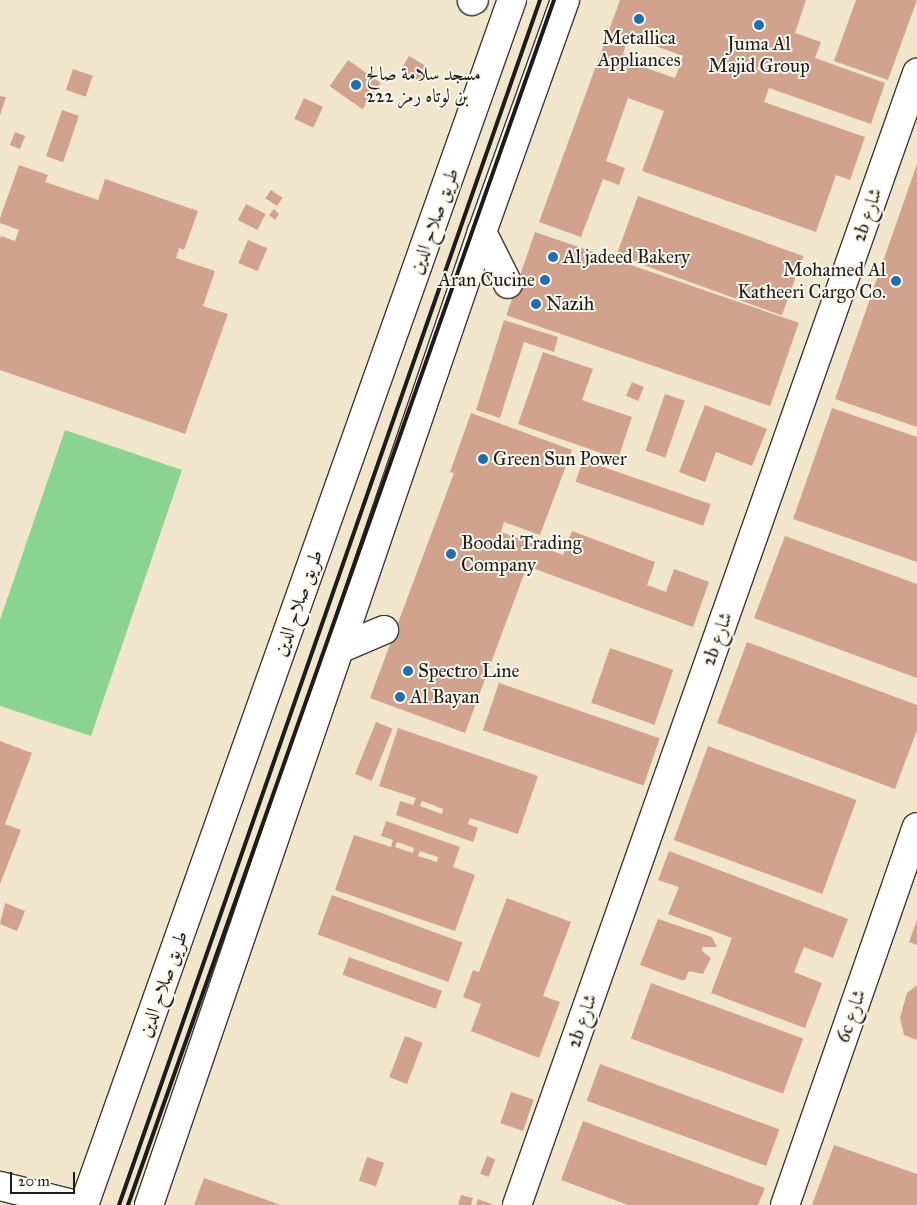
<!DOCTYPE html>
<html>
<head>
<meta charset="utf-8">
<style>
  body { margin:0 }
  #map { position:relative; width:917px; height:1205px; overflow:hidden; background:#f1e6cb; font-family:"IM FELL Great Primer",Amiri,serif }
  div>[style] { position:absolute }
  [style*='--x'] { left:calc(var(--x)*1px); top:calc(var(--y)*1px); width:calc(var(--w)*1px); rotate:calc(var(--a)*1deg) }
  .green>* { inset:0; background:#8ad390 }
  .building>* { inset:0; background:#d1a38f; transform-origin:0 0 }
  .roads { filter:drop-shadow(1px 0 #3c3a36) drop-shadow(-1px 0 #3c3a36) drop-shadow(0 1px #3c3a36) drop-shadow(0 -1px #3c3a36) }
  .minor>* { height:28px; margin:-14px; padding:0 14px; transform-origin:14px; border-radius:14px; background:#fff }
  .major>* { height:28px; margin:-14px; padding:0 14px; transform-origin:14px; border-radius:14px; background:#fff }
  .rail>* { height:4px; margin:-2px; padding:0 2px; transform-origin:2px; border-radius:2px; background:#1c1c1c }
  .dots>* { width:14px; height:14px; translate:-50% -50%; box-sizing:border-box; border:2px solid #fbf7ec; border-radius:50% }
  span { translate:-50% -50%; white-space:nowrap; text-align:center; line-height:1.15; -webkit-text-stroke:4px #fbf7ec; paint-order:stroke }
  .poi-label { font-size:19px; color:#1c1c1c }
  .left { translate:0 -50%; text-align:left }
  .right { translate:-100% -50%; text-align:right }
  .street-label { font-size:19px; color:#1c1c1c }
  .scale { position:absolute; left:10px; top:1172px; width:65px; height:22px; box-sizing:border-box; border:2px solid #1c1c1c; border-top:0; padding-left:6px; font-size:15px; line-height:18px; white-space:nowrap; color:#1c1c1c; -webkit-text-stroke:4px #fbf7ec; paint-order:stroke }
</style>
</head>
<body>
<div id="map">
  <div class="green">
    <div style="clip-path:polygon(65px 430px,182px 470px,91px 736px,0 706px,0 620px)"></div>
  </div>
  <div class="building">
    <div style="clip-path:polygon(evenodd,620px 0,806px 0,795px 33px,821px 42px,815px 58px,885px 83px,871px 124px,769px 88px,764px 102px,865px 137px,850px 180px,836px 175px,816px 232px,642px 171px,664px 111px,628px 98px,606px 161px,625px 168px,619px 185px,603px 179px,581px 237px,539px 222px,620px 0,627px 41px,643px 46px,645px 42px,683px 56px,675px 78px,640px 66px,642px 60px,623px 54px,627px 41px)"></div>
    <div style="clip-path:polygon(856px 0,917px 0,888px 80px,834px 61px)"></div>
    <div style="left:409px;top:56px;width:21px;height:17px;rotate:31deg"></div>
    <div style="left:348px;top:60px;width:40px;height:32px;rotate:35deg"></div>
    <div style="left:73px;top:69px;width:21px;height:22px;rotate:19deg"></div>
    <div style="clip-path:polygon(0 96px,6px 97px,0 115px)"></div>
    <div style="left:304px;top:98px;width:21px;height:23px;rotate:25deg"></div>
    <div style="left:62px;top:110px;width:18px;height:49px;rotate:19deg"></div>
    <div style="left:15px;top:132px;width:11px;height:14px;rotate:22deg"></div>
    <div style="clip-path:polygon(917px 164px,917px 427px,835px 399px)"></div>
    <div style="clip-path:polygon(19px 165px,48px 175px,45px 182px,98px 200px,105px 179px,198px 211px,184px 250px,179px 248px,176px 258px,215px 271px,203px 306px,228px 314px,185px 434px,0 370px,0 239px,1px 236px,15px 241px,19px 230px,0 223px,0 218px)"></div>
    <div style="left:271px;top:190px;width:14px;height:10px;rotate:34deg"></div>
    <div style="left:638px;top:196px;width:176px;height:63px;rotate:20deg"></div>
    <div style="left:246px;top:204px;width:22px;height:18px;rotate:27deg"></div>
    <div style="clip-path:polygon(274px 209px,279px 214px,275px 220px,269px 215px)"></div>
    <div style="left:535px;top:232px;width:279px;height:88px;rotate:19deg"></div>
    <div style="left:248px;top:240px;width:21px;height:25px;rotate:23deg"></div>
    <div style="clip-path:polygon(504px 320px,558px 337px,554px 352px,524px 342px,500px 418px,476px 410px)"></div>
    <div style="clip-path:polygon(543px 352px,593px 369px,582px 400px,632px 417px,618px 459px,518px 424px)"></div>
    <div style="left:632px;top:382px;width:13px;height:15px;rotate:23deg"></div>
    <div style="left:665px;top:394px;width:21px;height:60px;rotate:19deg"></div>
    <div style="clip-path:polygon(705px 405px,767px 429px,752px 466px,716px 452px,705px 482px,679px 472px)"></div>
    <div style="clip-path:polygon(832px 408px,917px 437px,917px 562px,793px 519px)"></div>
    <div style="clip-path:polygon(471px 413px,572px 450px,540px 535px,504px 522px,501px 532px,563px 555px,572px 531px,655px 562px,647px 585px,666px 592px,674px 569px,709px 582px,693px 627px,527px 566px,465px 733px,370px 698px,454px 473px,450px 472px)"></div>
    <div style="left:583px;top:460px;width:135px;height:23px;rotate:19deg"></div>
    <div style="clip-path:polygon(785px 536px,917px 584px,917px 678px,754px 618px)"></div>
    <div style="clip-path:polygon(747px 642px,917px 705px,917px 730px,895px 789px,717px 723px)"></div>
    <div style="left:610px;top:648px;width:67px;height:58px;rotate:19deg"></div>
    <div style="left:499px;top:683px;width:170px;height:50px;rotate:19deg"></div>
    <div style="left:376px;top:722px;width:18px;height:56px;rotate:22deg"></div>
    <div style="clip-path:polygon(evenodd,398px 728px,538px 776px,518px 834px,470px 818px,468px 824px,478px 828px,473px 842px,396px 815px,400px 801px,413px 805px,416px 798px,379px 786px,398px 728px,422px 801px,443px 809px,442px 814px,420px 806px,422px 801px)"></div>
    <div style="clip-path:polygon(0 741px,32px 753px,5px 824px,21px 830px,0 884px)"></div>
    <div style="left:708px;top:746px;width:158px;height:100px;rotate:20deg"></div>
    <div style="clip-path:polygon(evenodd,386px 821px,460px 847px,453px 867px,475px 875px,455px 931px,335px 890px,354px 835px,391px 847px,393px 840px,381px 836px,386px 821px,397px 842px,414px 848px,413px 853px,395px 847px,397px 842px,386px 821px,420px 851px,438px 857px,437px 862px,418px 856px,420px 851px)"></div>
    <div style="clip-path:polygon(669px 851px,848px 919px,833px 958px,804px 947px,794px 972px,822px 983px,805px 1028px,711px 993px,732px 938px,668px 914px,679px 887px,658px 880px)"></div>
    <div style="left:332px;top:895px;width:139px;height:42px;rotate:20deg"></div>
    <div style="clip-path:polygon(507px 898px,571px 922px,543px 996px,560px 1002px,539px 1058px,471px 1031px,481px 1004px,463px 997px,473px 970px,479px 972px)"></div>
    <div style="clip-path:polygon(5px 903px,25px 911px,17px 931px,0 924px)"></div>
    <div style="clip-path:polygon(658px 919px,712px 937px,717px 947px,702px 947px,702px 951px,711px 958px,703px 974px,689px 971px,685px 980px,681px 980px,640px 965px)"></div>
    <div style="clip-path:polygon(917px 920px,917px 945px,909px 942px)"></div>
    <div style="left:349px;top:957px;width:99px;height:19px;rotate:20deg"></div>
    <div style="left:651px;top:983px;width:162px;height:59px;rotate:20deg"></div>
    <div style="clip-path:polygon(917px 985px,917px 1040px,904px 1035px,900px 1018px,907px 993px)"></div>
    <div style="left:405px;top:1036px;width:19px;height:44px;rotate:21deg"></div>
    <div style="left:600px;top:1064px;width:191px;height:39px;rotate:20deg"></div>
    <div style="left:511px;top:1092px;width:24px;height:33px;rotate:19deg"></div>
    <div style="clip-path:polygon(583px 1121px,765px 1188px,758px 1205px,628px 1205px,561px 1180px)"></div>
    <div style="clip-path:polygon(834px 1145px,917px 1174px,917px 1205px,812px 1205px)"></div>
    <div style="left:487px;top:1156px;width:9px;height:19px;rotate:21deg"></div>
    <div style="left:367px;top:1157px;width:18px;height:25px;rotate:19deg"></div>
    <div style="clip-path:polygon(204px 1178px,281px 1205px,194px 1205px)"></div>
    <div style="clip-path:polygon(461px 1195px,473px 1198px,471px 1205px,458px 1205px)"></div>
    <div style="clip-path:polygon(478px 1199px,494px 1205px,476px 1205px)"></div>
  </div>
  <div class="roads">
    <div class="minor">
      <div style="--x:0;--y:1186;--w:79;--a:13.9"></div>
      <div style="--x:517;--y:1205;--w:1201;--a:-70.54"></div>
      <div style="--x:785;--y:1205;--w:400;--a:-70.8"></div>
    </div>
    <div class="major">
      <div style="--x:472;--y:1;--w:2;--a:-27"></div>
      <div style="--x:482;--y:232;--w:58;--a:63.4"></div>
      <div style="--x:339;--y:649;--w:49;--a:-22.9"></div>
      <div style="--x:84;--y:1205;--w:1279;--a:-70.45"></div>
      <div style="--x:149;--y:1205;--w:1028;--a:-71.11"></div>
      <div style="--x:482;--y:232;--w:246;--a:-70.3"></div>
    </div>
  </div>
  <div class="rail">
    <div style="--x:119;--y:1205;--w:1276;--a:-70.74"></div>
    <div style="--x:128;--y:1205;--w:1278;--a:-70.53"></div>
  </div>
  <div class="dots">
    <div style="left:639px;top:19px;background:#1f6fb2"></div>
    <div style="left:759px;top:25px;background:#1f6fb2"></div>
    <div style="left:356px;top:85px;background:#1f6fb2"></div>
    <div style="left:553px;top:257px;background:#1f6fb2"></div>
    <div style="left:545px;top:280px;background:#1f6fb2"></div>
    <div style="left:896px;top:281px;background:#1f6fb2"></div>
    <div style="left:536px;top:304px;background:#1f6fb2"></div>
    <div style="left:483px;top:459px;background:#1f6fb2"></div>
    <div style="left:451px;top:554px;background:#1f6fb2"></div>
    <div style="left:408px;top:671px;background:#1f6fb2"></div>
    <div style="left:400px;top:697px;background:#1f6fb2"></div>
  </div>
  <div class="poi-label">
    <span style="left:639px;top:49px">Metallica<br>Appliances</span>
    <span style="left:759px;top:55px">Juma Al<br>Majid Group</span>
    <span class="left" style="left:366px;top:85px">مسجد سلامة صالح<br>بن لوتاه رمز 222</span>
    <span class="left" style="left:563px;top:257px">Al jadeed Bakery</span>
    <span class="right" style="left:886px;top:281px">Mohamed Al<br>Katheeri Cargo Co.</span>
    <span class="right" style="left:535px;top:280px">Aran Cucine</span>
    <span class="left" style="left:546px;top:304px">Nazih</span>
    <span class="left" style="left:493px;top:459px">Green Sun Power</span>
    <span class="left" style="left:461px;top:554px">Boodai Trading<br>Company</span>
    <span class="left" style="left:418px;top:671px">Spectro Line</span>
    <span class="left" style="left:410px;top:697px">Al Bayan</span>
  </div>
  <div class="street-label">
    <span style="left:867px;top:215px;rotate:-71deg">2b شارع</span>
    <span style="left:434px;top:221px;rotate:-70deg">طريق صلاح الدين</span>
    <span style="left:298px;top:603px;rotate:-70deg">طريق صلاح الدين</span>
    <span style="left:717px;top:639px;rotate:-70deg">2b شارع</span>
    <span style="left:163px;top:984px;rotate:-70deg">طريق صلاح الدين</span>
    <span style="left:851px;top:1016px;rotate:-71deg">6c شارع</span>
    <span style="left:582px;top:1021px;rotate:-71deg">2b شارع</span>
  </div>
  <div class="scale">20 m</div>
</div>
</body>
</html>
